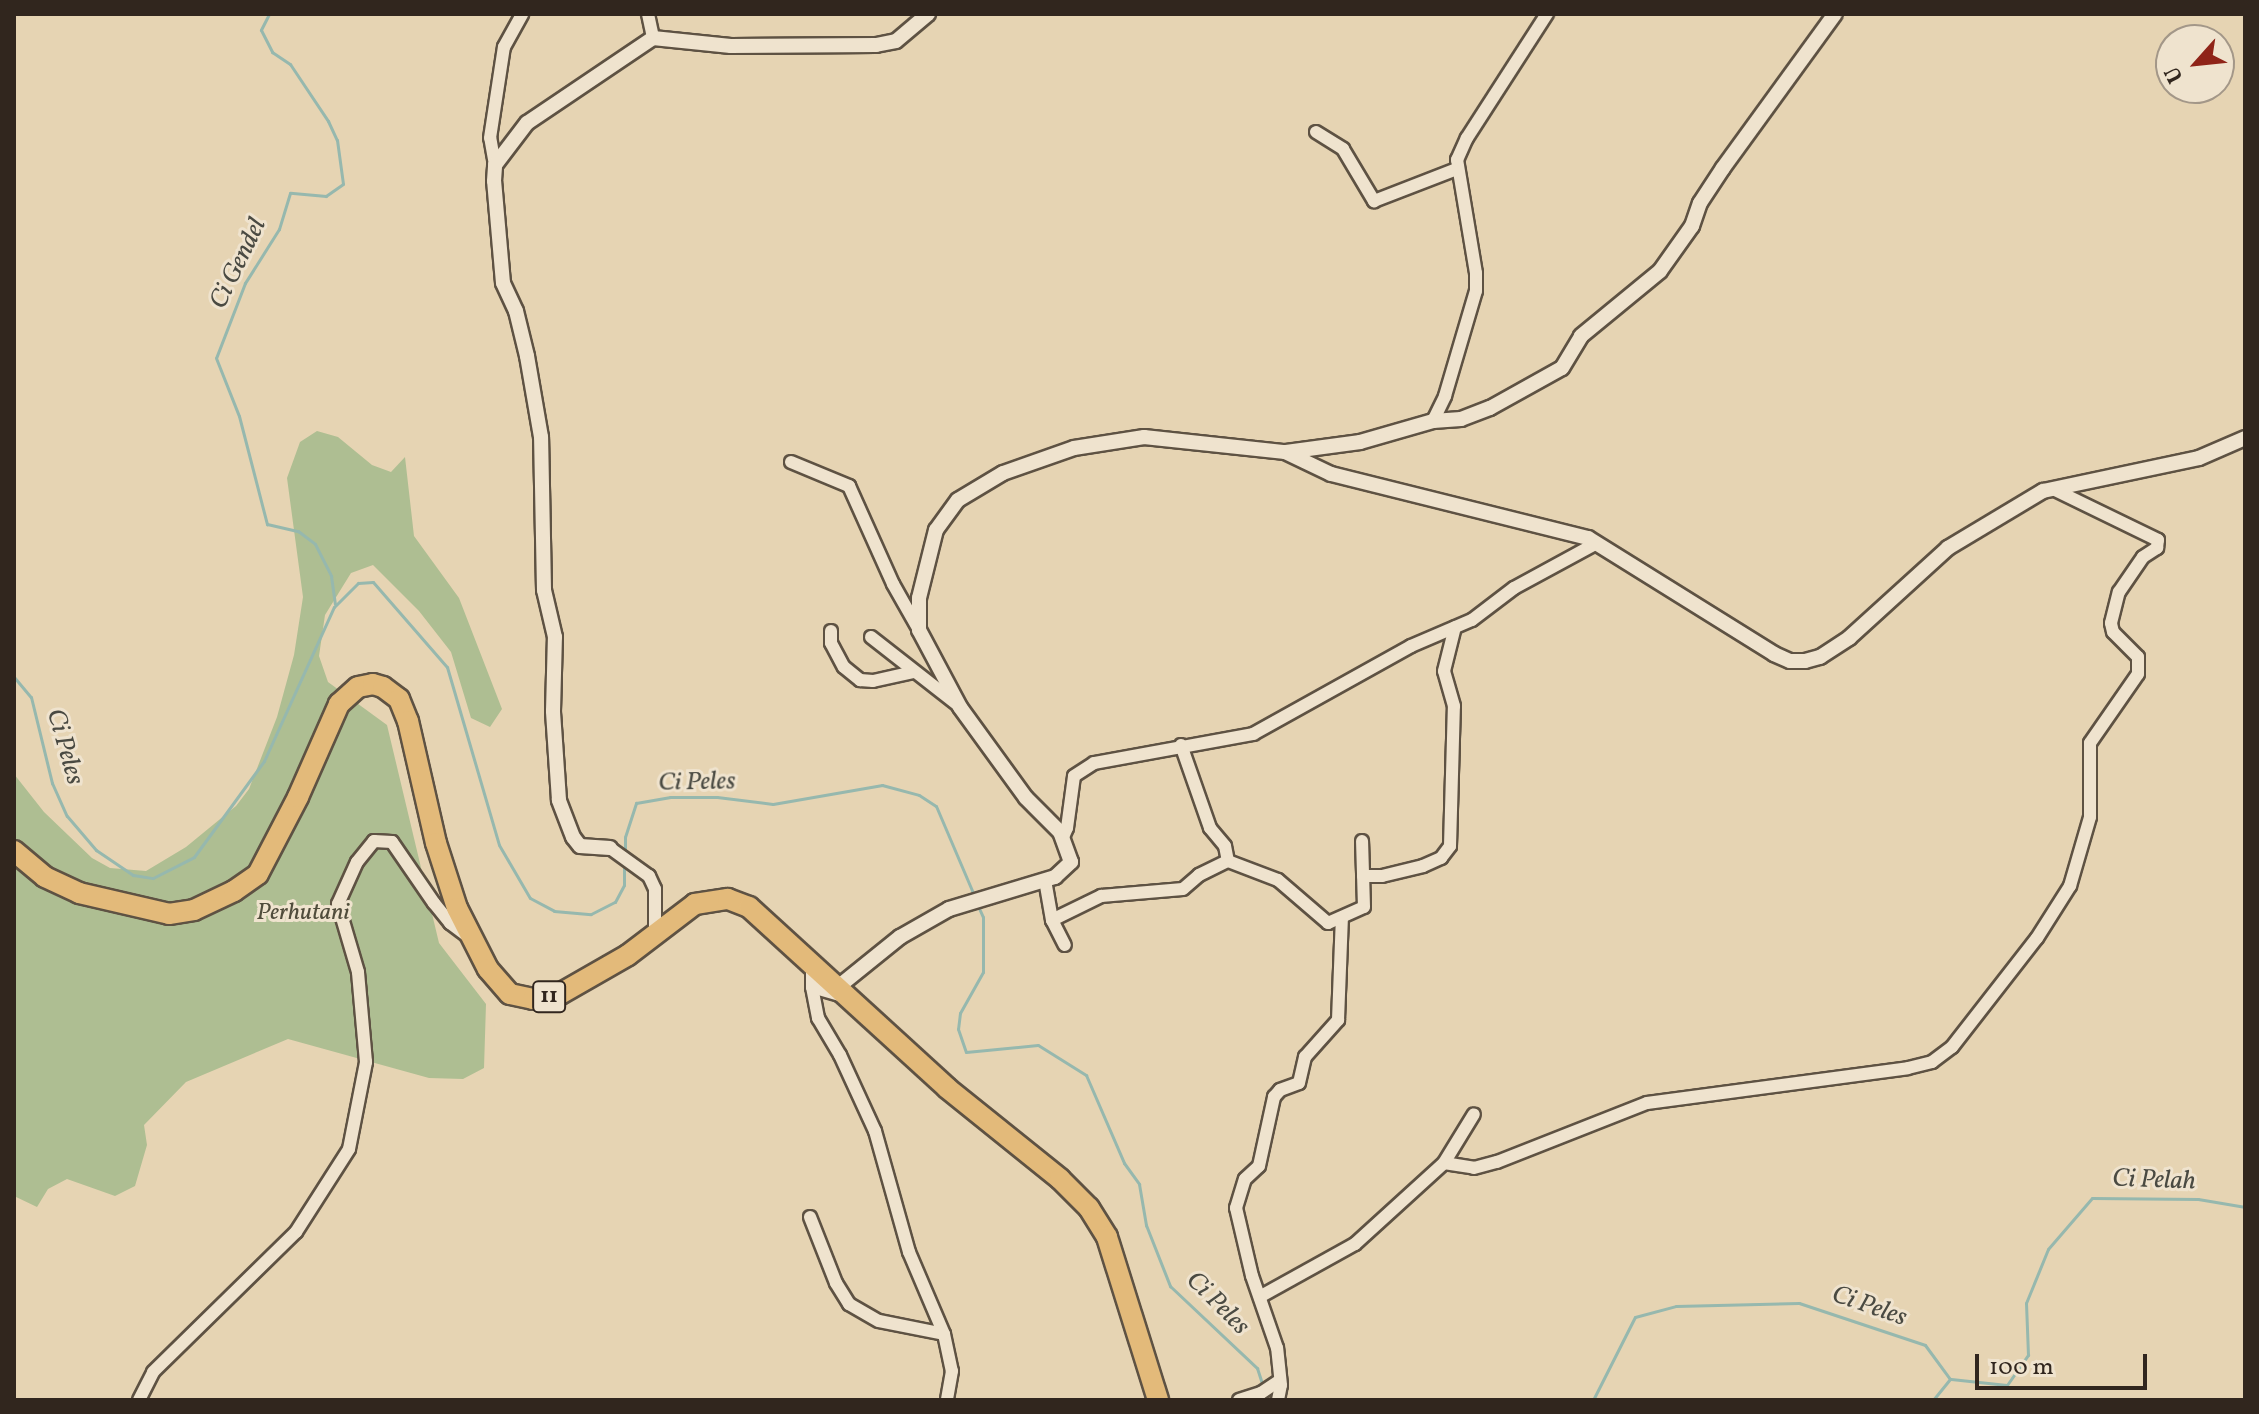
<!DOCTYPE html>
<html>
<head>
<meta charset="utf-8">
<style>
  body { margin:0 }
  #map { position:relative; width:2259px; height:1414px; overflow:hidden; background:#e6d4b3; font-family:Vollkorn,serif }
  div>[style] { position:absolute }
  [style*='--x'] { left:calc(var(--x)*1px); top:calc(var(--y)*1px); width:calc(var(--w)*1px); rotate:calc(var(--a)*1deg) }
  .green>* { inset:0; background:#aebe92 }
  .stream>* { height:3px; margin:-1.5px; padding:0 1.5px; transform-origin:1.5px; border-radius:1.5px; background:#96b8ae }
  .roads { filter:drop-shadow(2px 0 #5e5243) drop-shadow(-2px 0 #5e5243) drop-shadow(0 2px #5e5243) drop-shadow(0 -2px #5e5243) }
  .minor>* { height:12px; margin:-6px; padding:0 6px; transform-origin:6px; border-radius:6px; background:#efe3ce }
  .tertiary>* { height:14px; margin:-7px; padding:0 7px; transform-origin:7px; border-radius:7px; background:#efe3ce }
  .trunk>* { height:20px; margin:-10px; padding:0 10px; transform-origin:10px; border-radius:10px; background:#e3ba7a }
  span { translate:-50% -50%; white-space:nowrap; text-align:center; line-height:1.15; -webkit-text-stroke:6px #efe3ce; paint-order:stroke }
  .shield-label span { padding:2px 6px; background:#efe3ce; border:2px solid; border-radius:6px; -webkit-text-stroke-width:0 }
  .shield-label { font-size:22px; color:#31261e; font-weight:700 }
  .park-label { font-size:24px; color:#504c3b; font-style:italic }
  .water-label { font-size:26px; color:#4a4a42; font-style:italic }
  .frame { position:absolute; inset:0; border:16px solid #31261e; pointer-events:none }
  .north { position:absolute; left:2155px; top:24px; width:80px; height:80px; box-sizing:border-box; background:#efe3ce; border:2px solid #a39788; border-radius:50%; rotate:243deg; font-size:22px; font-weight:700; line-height:32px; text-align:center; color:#31261e }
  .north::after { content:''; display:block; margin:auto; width:28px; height:36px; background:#8f2418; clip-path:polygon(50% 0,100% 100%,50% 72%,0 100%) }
  .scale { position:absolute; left:1975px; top:1354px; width:172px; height:36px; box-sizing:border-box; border:4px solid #31261e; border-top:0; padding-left:10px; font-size:24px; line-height:28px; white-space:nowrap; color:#31261e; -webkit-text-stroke:6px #efe3ce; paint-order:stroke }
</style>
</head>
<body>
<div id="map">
  <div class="green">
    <div style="clip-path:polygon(317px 431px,338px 437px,372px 465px,391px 472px,405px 457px,414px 536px,459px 598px,502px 709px,490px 727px,471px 718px,451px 652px,419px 611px,373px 565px,351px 573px,325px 615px,319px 656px,328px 682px,387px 725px,439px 943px,486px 1004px,484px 1068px,463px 1079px,429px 1078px,288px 1039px,186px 1082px,144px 1125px,147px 1145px,135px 1186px,115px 1196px,67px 1179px,48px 1189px,37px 1207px,14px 1196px,14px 774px,44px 812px,92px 858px,110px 868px,146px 871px,186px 847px,236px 806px,249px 789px,277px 717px,294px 655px,303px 597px,287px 478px,300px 442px)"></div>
  </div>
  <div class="stream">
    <div style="--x:269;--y:14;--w:18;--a:117"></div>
    <div style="--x:261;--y:30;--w:25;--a:63"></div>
    <div style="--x:272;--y:52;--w:22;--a:34"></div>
    <div style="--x:290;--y:64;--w:69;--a:56.3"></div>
    <div style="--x:328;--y:121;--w:21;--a:65"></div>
    <div style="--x:337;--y:140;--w:44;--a:82.2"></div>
    <div style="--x:343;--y:184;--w:21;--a:145"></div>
    <div style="--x:326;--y:196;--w:36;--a:-175"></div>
    <div style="--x:290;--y:193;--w:38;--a:107"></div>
    <div style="--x:279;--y:229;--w:64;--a:122.2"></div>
    <div style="--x:245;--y:283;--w:80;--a:111.1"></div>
    <div style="--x:216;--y:358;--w:62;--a:68.4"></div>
    <div style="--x:239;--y:416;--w:112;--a:75.5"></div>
    <div style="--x:267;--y:524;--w:32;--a:13"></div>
    <div style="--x:298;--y:531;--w:21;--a:37"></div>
    <div style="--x:315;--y:544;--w:36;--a:63"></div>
    <div style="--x:331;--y:576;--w:28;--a:82"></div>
    <div style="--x:14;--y:677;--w:26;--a:50"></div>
    <div style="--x:31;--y:697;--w:89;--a:76.3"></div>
    <div style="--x:52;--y:783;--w:36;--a:66"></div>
    <div style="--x:67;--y:816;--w:45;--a:49.5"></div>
    <div style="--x:96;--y:850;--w:45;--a:34"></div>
    <div style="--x:133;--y:875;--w:20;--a:9"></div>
    <div style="--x:153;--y:878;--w:46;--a:-27.1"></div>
    <div style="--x:194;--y:857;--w:119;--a:-53.9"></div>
    <div style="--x:264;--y:761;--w:169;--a:-65.6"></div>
    <div style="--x:334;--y:607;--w:34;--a:-45"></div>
    <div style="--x:358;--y:583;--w:15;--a:-4"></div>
    <div style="--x:373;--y:582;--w:113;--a:49"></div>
    <div style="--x:447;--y:667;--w:185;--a:73.7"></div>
    <div style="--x:499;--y:845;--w:61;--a:59.7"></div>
    <div style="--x:530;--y:898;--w:27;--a:28"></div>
    <div style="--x:554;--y:911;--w:37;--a:5"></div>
    <div style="--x:591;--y:914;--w:27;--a:-27"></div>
    <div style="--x:615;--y:902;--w:19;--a:-62"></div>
    <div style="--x:624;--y:885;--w:20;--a:-90"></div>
    <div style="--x:625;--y:853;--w:16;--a:-90"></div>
    <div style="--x:625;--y:837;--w:36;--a:-72"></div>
    <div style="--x:636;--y:803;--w:35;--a:-10"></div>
    <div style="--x:670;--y:797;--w:47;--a:0"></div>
    <div style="--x:717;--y:797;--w:56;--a:7.1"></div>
    <div style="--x:773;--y:804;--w:111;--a:-9.9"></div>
    <div style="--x:882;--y:785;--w:38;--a:15"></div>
    <div style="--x:919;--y:795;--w:20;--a:33"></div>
    <div style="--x:936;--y:806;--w:97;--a:66.9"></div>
    <div style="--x:978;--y:906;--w:12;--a:66"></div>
    <div style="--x:983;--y:917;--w:55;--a:90"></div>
    <div style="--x:983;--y:972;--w:47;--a:119.3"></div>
    <div style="--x:960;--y:1013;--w:16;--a:97"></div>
    <div style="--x:958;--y:1029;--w:24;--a:71"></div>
    <div style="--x:966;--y:1052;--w:72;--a:-5.6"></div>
    <div style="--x:1038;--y:1045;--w:57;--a:32"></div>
    <div style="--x:1086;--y:1075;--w:96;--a:66.6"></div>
    <div style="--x:1124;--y:1163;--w:26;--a:54"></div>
    <div style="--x:1139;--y:1184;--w:42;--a:80.3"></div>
    <div style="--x:1146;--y:1225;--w:66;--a:68.5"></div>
    <div style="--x:1170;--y:1286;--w:120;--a:43.3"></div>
    <div style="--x:1257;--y:1368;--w:20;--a:72"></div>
    <div style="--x:1951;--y:1379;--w:56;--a:6.1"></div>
    <div style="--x:2007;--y:1385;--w:37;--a:-55"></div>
    <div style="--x:2028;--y:1355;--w:52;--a:-92.2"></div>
    <div style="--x:2026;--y:1303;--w:58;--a:-67.8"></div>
    <div style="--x:2048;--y:1249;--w:67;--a:-49.2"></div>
    <div style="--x:2092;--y:1198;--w:106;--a:0.5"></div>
    <div style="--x:2198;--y:1199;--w:48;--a:9.7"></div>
    <div style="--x:1593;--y:1400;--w:93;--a:-63.2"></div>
    <div style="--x:1635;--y:1317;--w:42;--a:-15"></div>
    <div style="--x:1676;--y:1306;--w:123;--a:-1.4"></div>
    <div style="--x:1799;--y:1303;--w:133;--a:18.4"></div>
    <div style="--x:1925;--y:1345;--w:42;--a:53.7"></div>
    <div style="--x:1950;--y:1379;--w:27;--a:129"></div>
  </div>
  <div class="roads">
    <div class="minor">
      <div style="--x:648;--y:14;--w:25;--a:78"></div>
      <div style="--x:1316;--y:132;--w:32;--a:32"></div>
      <div style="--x:1343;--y:149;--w:61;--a:59.2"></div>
      <div style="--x:1374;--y:201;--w:89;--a:-21.1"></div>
      <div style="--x:495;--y:165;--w:27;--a:-100"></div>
      <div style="--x:490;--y:138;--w:92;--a:-81.3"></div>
      <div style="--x:504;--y:47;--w:38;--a:-61"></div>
      <div style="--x:1433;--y:421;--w:28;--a:-64"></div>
      <div style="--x:1445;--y:396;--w:109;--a:-73.6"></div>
      <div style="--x:1476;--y:291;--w:18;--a:-90"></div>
      <div style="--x:1476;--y:273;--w:115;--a:-99.5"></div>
      <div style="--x:1457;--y:160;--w:24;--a:-66"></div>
      <div style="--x:1467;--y:138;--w:148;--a:-57.2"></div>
      <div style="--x:791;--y:462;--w:63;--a:22.5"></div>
      <div style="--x:849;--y:486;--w:107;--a:65.8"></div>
      <div style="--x:893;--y:584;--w:53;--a:60.5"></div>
      <div style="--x:831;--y:631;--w:12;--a:90"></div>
      <div style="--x:831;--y:643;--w:27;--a:62"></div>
      <div style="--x:844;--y:667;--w:21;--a:39"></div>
      <div style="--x:860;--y:680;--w:13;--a:4"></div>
      <div style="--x:873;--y:681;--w:42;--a:-12.4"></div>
      <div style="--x:871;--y:637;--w:110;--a:38"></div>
      <div style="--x:1181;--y:745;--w:88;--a:70.7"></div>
      <div style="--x:1210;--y:828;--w:23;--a:50"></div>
      <div style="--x:1225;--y:846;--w:15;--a:79"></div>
      <div style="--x:1228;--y:861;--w:53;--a:20.8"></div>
      <div style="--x:1278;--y:880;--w:66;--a:40.7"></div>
      <div style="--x:1328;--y:923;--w:39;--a:-24"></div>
      <div style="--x:1364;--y:907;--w:66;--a:-91.7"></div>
      <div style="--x:1063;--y:837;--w:10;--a:-66"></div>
      <div style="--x:1067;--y:828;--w:52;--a:-82.3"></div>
      <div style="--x:1074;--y:776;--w:24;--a:-33"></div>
      <div style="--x:1094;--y:763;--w:162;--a:-10.3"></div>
      <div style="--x:1253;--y:734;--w:181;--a:-29.1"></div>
      <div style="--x:1411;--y:646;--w:66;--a:-23.1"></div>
      <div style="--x:1472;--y:620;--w:53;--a:-37.3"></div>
      <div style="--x:1514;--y:588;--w:94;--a:-28.5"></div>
      <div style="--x:610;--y:848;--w:48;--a:35.7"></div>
      <div style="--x:649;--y:876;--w:14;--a:65"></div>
      <div style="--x:655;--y:889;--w:45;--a:90"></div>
      <div style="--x:1363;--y:876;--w:19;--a:0"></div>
      <div style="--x:1382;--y:876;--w:42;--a:-13.7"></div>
      <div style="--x:1423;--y:866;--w:20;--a:-24"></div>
      <div style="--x:1441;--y:858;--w:15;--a:-53"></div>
      <div style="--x:1450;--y:846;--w:140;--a:-88.4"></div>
      <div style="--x:1454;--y:706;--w:36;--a:-106"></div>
      <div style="--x:1444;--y:671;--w:45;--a:-76"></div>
      <div style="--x:1045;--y:880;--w:41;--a:80.1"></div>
      <div style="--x:1052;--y:920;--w:28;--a:63"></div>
      <div style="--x:1052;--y:920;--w:55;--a:-26.1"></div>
      <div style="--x:1101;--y:896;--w:82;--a:-4.9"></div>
      <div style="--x:1183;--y:889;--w:21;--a:-41"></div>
      <div style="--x:1199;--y:875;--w:32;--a:-26"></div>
      <div style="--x:812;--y:963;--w:24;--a:90"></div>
      <div style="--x:812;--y:987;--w:32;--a:79"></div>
      <div style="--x:818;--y:1018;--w:43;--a:59.3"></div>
      <div style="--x:840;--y:1055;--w:84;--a:65.3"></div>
      <div style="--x:875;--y:1131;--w:126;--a:74.3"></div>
      <div style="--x:909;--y:1252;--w:89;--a:66.9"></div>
      <div style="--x:944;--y:1334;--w:38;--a:78"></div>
      <div style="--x:952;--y:1371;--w:29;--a:100"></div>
      <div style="--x:812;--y:987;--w:35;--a:16"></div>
      <div style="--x:1444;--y:1163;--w:30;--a:9"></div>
      <div style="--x:1474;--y:1168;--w:24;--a:-15"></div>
      <div style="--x:1497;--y:1162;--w:161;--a:-21.5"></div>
      <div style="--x:1647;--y:1103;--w:263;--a:-7.6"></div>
      <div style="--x:1908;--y:1068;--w:25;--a:-14"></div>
      <div style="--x:1932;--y:1062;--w:25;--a:-37"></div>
      <div style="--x:1952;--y:1047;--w:138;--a:-52.1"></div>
      <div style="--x:2037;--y:938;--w:62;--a:-57.6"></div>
      <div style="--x:2070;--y:886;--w:72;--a:-73.8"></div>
      <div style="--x:2090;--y:817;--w:74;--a:-90"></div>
      <div style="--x:2090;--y:743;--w:84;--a:-55.2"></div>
      <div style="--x:2138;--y:674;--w:17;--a:-90"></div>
      <div style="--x:2138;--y:657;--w:35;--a:-135"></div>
      <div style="--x:2113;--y:632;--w:9;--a:-103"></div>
      <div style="--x:2111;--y:623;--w:32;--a:-76"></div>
      <div style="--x:2119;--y:592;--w:42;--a:-55.6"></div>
      <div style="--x:2143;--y:557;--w:17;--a:-33"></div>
      <div style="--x:2157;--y:548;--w:8;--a:-83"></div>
      <div style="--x:2158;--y:540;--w:117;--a:-154.1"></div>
      <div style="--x:810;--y:1217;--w:71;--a:68.5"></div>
      <div style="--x:836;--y:1283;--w:25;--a:58"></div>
      <div style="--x:849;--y:1304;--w:34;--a:30"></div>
      <div style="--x:879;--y:1321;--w:66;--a:11.3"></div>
      <div style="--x:1261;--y:1296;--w:107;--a:-29"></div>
      <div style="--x:1355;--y:1244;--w:120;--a:-42.3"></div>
      <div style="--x:1444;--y:1163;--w:57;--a:-58.5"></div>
      <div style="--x:139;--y:1400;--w:31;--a:-63"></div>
      <div style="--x:153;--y:1372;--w:200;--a:-44.4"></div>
      <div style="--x:296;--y:1232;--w:98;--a:-57.4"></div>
      <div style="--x:349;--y:1149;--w:89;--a:-78.9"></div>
      <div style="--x:366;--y:1062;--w:90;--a:-95.1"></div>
      <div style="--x:358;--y:972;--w:71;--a:-106.4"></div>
      <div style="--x:338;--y:904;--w:46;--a:-65.7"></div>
      <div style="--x:357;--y:862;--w:27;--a:-51"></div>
      <div style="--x:374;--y:841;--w:18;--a:3"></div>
      <div style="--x:392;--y:842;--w:74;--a:55.5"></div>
      <div style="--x:434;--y:903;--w:26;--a:51"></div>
      <div style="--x:450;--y:923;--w:25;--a:37"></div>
      <div style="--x:1239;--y:1400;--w:23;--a:-18"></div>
      <div style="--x:1261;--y:1393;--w:23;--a:-34"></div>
      <div style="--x:1278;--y:1400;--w:15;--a:-79"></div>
      <div style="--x:1281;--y:1385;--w:37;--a:-96"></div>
      <div style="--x:1277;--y:1348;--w:76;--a:-109.1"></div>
      <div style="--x:1252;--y:1276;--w:70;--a:-103.2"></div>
      <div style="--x:1236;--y:1208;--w:30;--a:-73"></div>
      <div style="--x:1245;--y:1179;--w:19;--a:-43"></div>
      <div style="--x:1259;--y:1166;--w:71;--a:-77.7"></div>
      <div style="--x:1274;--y:1097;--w:9;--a:-49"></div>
      <div style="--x:1280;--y:1090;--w:20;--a:-20"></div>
      <div style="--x:1299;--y:1083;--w:27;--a:-77"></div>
      <div style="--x:1305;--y:1057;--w:50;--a:-48.3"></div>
      <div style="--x:1338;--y:1020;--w:102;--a:-87.8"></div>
    </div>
    <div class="tertiary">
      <div style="--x:1286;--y:452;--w:75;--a:-7.7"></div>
      <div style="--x:1360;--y:442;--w:76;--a:-16"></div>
      <div style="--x:1433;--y:421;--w:28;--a:-4"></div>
      <div style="--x:1461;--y:419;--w:31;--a:-21"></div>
      <div style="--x:1490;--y:408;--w:82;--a:-29.1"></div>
      <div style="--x:1562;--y:368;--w:37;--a:-59"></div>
      <div style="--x:1581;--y:336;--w:102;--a:-39.4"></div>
      <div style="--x:1660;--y:271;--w:55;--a:-54.6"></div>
      <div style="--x:1692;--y:226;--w:24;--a:-71"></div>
      <div style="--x:1700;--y:203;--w:42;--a:-56.7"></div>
      <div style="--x:1723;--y:168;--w:190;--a:-54"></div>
      <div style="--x:610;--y:848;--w:30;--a:-176"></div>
      <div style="--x:580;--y:846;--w:11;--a:-128"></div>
      <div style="--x:573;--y:837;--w:40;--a:-111"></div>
      <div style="--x:559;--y:800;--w:89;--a:-93.9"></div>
      <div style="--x:553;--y:711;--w:74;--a:-88.5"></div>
      <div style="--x:555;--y:637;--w:48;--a:-103.2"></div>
      <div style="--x:544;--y:590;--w:153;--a:-91.1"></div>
      <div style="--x:541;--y:437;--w:82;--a:-99.8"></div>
      <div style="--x:527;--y:356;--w:46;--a:-103.7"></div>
      <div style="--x:516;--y:311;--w:31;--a:-115"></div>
      <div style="--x:503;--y:283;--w:102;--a:-95"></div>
      <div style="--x:494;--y:181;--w:16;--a:-86"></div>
      <div style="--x:495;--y:165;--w:53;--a:-52.7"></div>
      <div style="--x:527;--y:123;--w:152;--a:-34"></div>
      <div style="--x:653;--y:38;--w:78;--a:5.9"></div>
      <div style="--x:731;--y:46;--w:145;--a:-0.4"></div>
      <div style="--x:876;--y:45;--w:20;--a:-11"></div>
      <div style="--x:896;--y:41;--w:42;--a:-40.2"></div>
      <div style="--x:838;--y:987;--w:80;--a:-38.9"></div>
      <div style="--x:900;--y:937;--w:56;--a:-29.7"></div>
      <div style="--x:949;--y:909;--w:111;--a:-16.8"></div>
      <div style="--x:1055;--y:877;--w:22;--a:-43"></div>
      <div style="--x:1071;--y:862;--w:32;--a:-110"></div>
      <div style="--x:1060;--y:832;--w:48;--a:-135"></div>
      <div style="--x:1026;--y:798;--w:112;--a:-126"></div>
      <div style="--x:960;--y:707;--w:87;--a:-118"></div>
      <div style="--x:919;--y:630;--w:32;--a:-90"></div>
      <div style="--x:919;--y:598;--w:70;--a:-76"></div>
      <div style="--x:936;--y:530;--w:37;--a:-54"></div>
      <div style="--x:958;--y:500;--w:52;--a:-31"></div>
      <div style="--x:1003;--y:473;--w:75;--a:-19.4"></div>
      <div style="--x:1074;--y:448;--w:71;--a:-8.9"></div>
      <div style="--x:1144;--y:437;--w:142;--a:6.1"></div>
      <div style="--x:1285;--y:452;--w:51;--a:25.6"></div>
      <div style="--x:1331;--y:474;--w:265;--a:14"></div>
      <div style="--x:1588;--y:538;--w:219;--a:31.9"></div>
      <div style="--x:1774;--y:654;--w:17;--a:24"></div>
      <div style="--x:1790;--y:661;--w:15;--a:0"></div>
      <div style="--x:1805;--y:661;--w:16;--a:-15"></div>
      <div style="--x:1820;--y:657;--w:35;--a:-33"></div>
      <div style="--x:1849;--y:638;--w:134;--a:-42.3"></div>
      <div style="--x:1948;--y:548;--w:111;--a:-31"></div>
      <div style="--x:2043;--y:491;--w:159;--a:-11.9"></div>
      <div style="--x:2199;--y:458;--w:50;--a:-23.5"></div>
    </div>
    <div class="trunk">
      <div style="--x:14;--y:851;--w:40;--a:40"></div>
      <div style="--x:45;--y:877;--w:38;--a:25"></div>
      <div style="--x:79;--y:893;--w:92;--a:13.1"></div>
      <div style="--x:169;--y:914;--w:25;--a:-9"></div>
      <div style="--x:194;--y:910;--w:44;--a:-25.4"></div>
      <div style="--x:234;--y:891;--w:29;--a:-35"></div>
      <div style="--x:258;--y:874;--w:87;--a:-62.5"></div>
      <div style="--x:298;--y:797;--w:102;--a:-66.2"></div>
      <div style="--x:339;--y:704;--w:25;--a:-42"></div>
      <div style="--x:358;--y:687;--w:15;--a:-11"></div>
      <div style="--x:373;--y:684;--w:10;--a:17"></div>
      <div style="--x:383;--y:687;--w:20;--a:37"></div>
      <div style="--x:399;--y:699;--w:24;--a:68"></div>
      <div style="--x:408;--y:721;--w:125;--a:77.1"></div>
      <div style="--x:436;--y:843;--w:68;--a:72.1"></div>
      <div style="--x:457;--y:908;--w:68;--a:63.1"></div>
      <div style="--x:488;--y:969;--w:33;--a:49"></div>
      <div style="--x:510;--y:994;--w:24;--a:12"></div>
      <div style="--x:533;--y:999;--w:27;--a:-10"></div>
      <div style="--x:560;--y:994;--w:78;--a:-29.8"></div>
      <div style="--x:628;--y:955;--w:84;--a:-37.3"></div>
      <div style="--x:695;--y:904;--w:33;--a:-9"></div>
      <div style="--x:728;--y:899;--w:22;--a:21"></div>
      <div style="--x:749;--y:907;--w:268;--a:42.4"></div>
      <div style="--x:947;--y:1088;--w:145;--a:38.8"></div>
      <div style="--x:1060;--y:1179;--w:41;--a:45"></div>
      <div style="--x:1089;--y:1208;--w:34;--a:58"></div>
      <div style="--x:1107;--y:1237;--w:171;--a:72.6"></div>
    </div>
  </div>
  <div class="shield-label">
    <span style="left:549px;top:997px">11</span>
  </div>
  <div class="park-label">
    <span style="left:303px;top:914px">Perhutani</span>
  </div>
  <div class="water-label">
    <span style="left:239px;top:264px;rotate:-64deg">Ci Gendel</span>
    <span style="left:64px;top:747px;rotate:74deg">Ci Peles</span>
    <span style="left:697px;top:783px;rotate:-1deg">Ci Peles</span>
    <span style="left:2154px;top:1181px;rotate:2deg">Ci Pelah</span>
    <span style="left:1217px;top:1304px;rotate:45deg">Ci Peles</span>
    <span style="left:1869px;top:1307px;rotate:19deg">Ci Peles</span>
  </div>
  <div class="frame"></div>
  <div class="north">U</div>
  <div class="scale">100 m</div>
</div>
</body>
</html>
